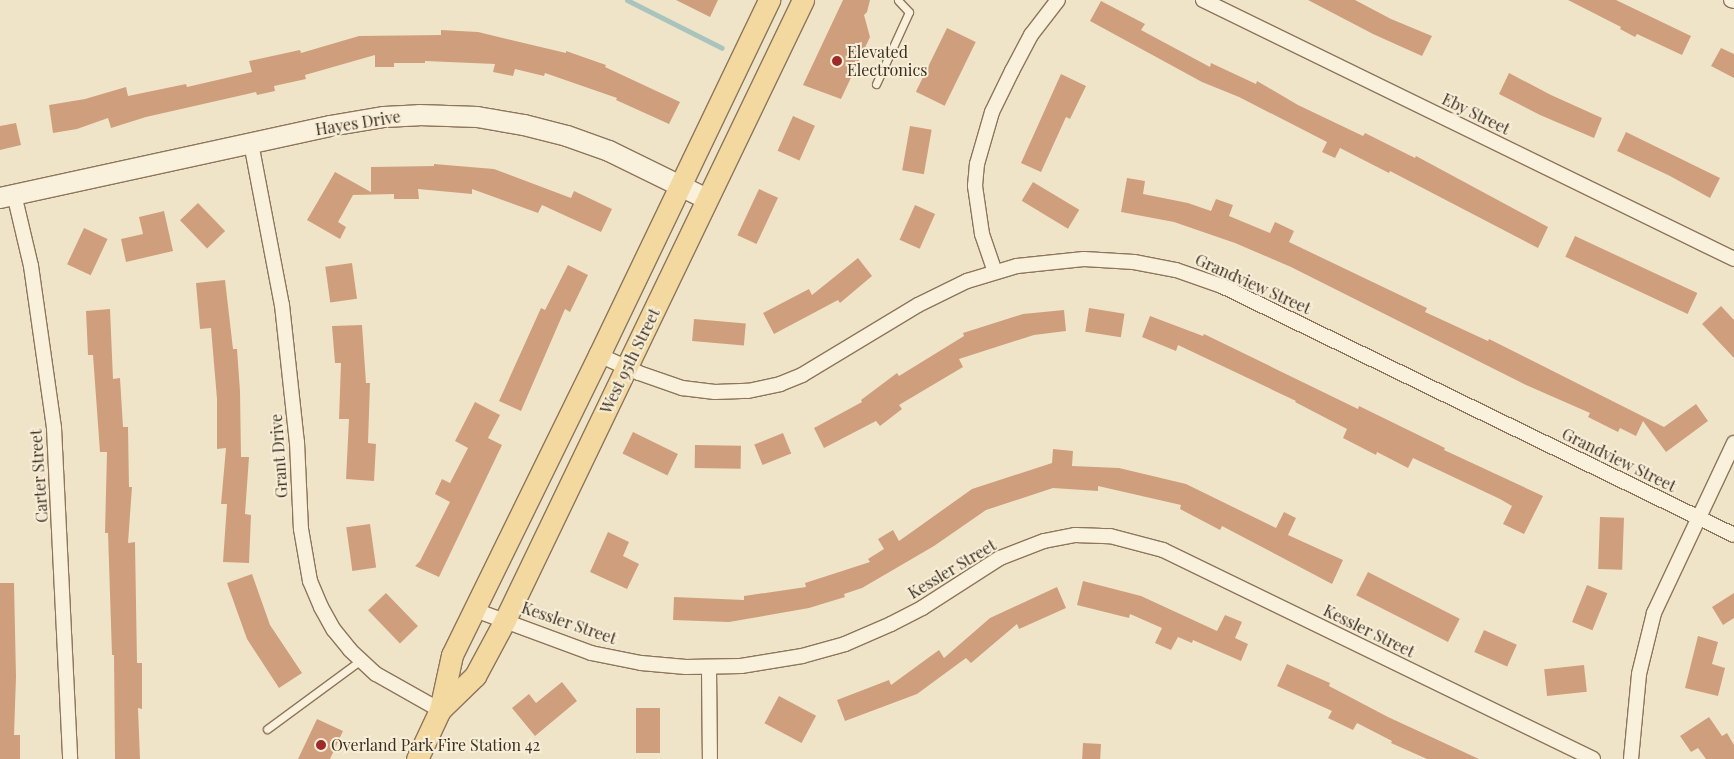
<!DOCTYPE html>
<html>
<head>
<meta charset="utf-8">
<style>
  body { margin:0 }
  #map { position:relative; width:1734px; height:759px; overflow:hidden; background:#f0e4c8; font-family:"Playfair Display",serif }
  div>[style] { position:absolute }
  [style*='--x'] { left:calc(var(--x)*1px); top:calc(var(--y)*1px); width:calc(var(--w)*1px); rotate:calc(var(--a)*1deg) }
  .stream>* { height:5px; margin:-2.5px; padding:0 2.5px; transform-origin:2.5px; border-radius:2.5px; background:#a9c4bc }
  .building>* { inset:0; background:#cf9f7d; transform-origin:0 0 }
  .roads { filter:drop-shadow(1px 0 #8d765c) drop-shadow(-1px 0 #8d765c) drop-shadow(0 1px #8d765c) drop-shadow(0 -1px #8d765c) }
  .lane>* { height:7px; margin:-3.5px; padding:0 3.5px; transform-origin:3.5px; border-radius:3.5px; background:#faf1dc }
  .street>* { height:14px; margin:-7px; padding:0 7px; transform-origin:7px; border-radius:7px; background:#faf1dc }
  .secondary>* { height:20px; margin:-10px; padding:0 10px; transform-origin:10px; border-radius:10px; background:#faf1dc }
  .primary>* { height:21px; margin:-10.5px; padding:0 10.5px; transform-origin:10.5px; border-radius:10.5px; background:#f3d9a0 }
  .dots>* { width:14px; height:14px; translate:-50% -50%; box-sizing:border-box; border:2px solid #f7eed8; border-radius:50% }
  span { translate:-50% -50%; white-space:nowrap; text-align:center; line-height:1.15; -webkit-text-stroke:4px #f7eed8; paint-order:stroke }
  .poi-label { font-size:16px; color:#3d2e20 }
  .left { translate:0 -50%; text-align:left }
  .street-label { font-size:16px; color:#3d2e20 }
</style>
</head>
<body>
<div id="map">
  <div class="stream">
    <div style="--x:627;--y:0;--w:106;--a:26.8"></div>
  </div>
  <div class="building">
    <div style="clip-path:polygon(676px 0,718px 0,710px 17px)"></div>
    <div style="clip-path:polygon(843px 0,870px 0,867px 12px,864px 15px,870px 37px,841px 99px,803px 85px)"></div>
    <div style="clip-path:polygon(1308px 0,1355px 0,1391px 19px,1432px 36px,1422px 56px,1373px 34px)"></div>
    <div style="clip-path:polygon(1568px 0,1616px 0,1691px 36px,1682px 55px,1637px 34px,1635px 37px,1620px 29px,1621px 27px)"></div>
    <div style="clip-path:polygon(1101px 1px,1145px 24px,1141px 30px,1210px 67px,1211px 63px,1256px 84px,1257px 81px,1298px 105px,1363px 136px,1365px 133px,1415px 158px,1416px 156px,1548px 227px,1538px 248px,1390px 171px,1389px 173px,1340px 148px,1335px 158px,1322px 152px,1327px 142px,1239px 97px,1202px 82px,1090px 21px)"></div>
    <div style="left:947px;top:28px;width:32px;height:71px;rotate:26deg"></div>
    <div style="clip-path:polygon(441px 30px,478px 32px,566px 53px,566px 51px,606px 65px,605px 67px,680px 102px,669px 124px,616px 100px,617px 98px,545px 73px,544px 76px,515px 69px,513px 76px,493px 72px,495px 64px,425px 61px,425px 63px,394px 63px,394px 67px,375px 67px,375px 55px,305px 75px,306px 79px,274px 86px,275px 91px,257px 95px,256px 92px,146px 117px,111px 128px,108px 118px,77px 129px,53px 133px,49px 105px,85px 99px,126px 87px,128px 96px,186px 84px,187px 87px,252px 72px,249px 61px,300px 50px,301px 53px,359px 36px,441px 35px)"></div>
    <div style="clip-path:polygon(1721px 48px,1734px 54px,1734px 78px,1711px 66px)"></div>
    <div style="clip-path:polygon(1509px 73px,1551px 95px,1602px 118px,1594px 138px,1540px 115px,1499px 94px)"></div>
    <div style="clip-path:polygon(1061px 74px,1086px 86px,1070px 119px,1066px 117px,1041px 172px,1021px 163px)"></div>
    <div style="left:793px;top:116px;width:24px;height:38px;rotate:24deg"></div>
    <div style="clip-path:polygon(16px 123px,21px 145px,0 150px,0 126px)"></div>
    <div style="left:910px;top:126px;width:22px;height:45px;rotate:10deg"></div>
    <div style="clip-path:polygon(1626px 132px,1720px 178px,1710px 198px,1670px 176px,1617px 151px)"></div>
    <div style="clip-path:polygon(434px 164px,494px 169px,571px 198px,574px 191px,612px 209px,601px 232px,542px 205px,538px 213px,472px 189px,472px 194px,418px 189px,419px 199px,394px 199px,394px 194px,353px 195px,338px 222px,346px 227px,340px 239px,307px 220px,335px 172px,371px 192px,371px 167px,434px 166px)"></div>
    <div style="clip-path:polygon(1127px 178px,1145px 181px,1143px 194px,1188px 203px,1211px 211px,1216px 199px,1233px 205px,1229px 216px,1270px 233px,1275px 222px,1294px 231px,1289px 242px,1427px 308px,1425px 312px,1488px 341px,1489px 339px,1664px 427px,1696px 404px,1708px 421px,1666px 452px,1643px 421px,1636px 436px,1620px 428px,1618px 432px,1588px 417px,1590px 413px,1526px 385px,1291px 267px,1235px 243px,1174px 222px,1121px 212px)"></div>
    <div style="left:1033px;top:182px;width:54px;height:22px;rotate:31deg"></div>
    <div style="left:759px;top:189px;width:21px;height:51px;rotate:25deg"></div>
    <div style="left:198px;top:203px;width:39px;height:25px;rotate:46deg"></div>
    <div style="left:915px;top:205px;width:22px;height:38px;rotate:24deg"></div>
    <div style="clip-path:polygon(164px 211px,173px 251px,126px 262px,121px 239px,143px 234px,139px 217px)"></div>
    <div style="left:84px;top:228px;width:26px;height:40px;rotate:25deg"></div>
    <div style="left:1575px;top:236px;width:135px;height:23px;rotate:25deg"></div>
    <div style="clip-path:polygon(858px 258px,872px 276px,840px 303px,838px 300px,774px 334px,763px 313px,809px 289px,812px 295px)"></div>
    <div style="left:352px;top:263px;width:36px;height:27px;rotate:82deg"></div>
    <div style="clip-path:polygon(568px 265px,588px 275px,570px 312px,565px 309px,521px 411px,499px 401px,541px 308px,545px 310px)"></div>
    <div style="clip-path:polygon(225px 280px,233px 349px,237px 349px,240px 391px,241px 457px,249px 457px,245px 514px,251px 515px,249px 563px,223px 562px,227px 504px,221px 504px,226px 448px,217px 449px,217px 399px,211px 328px,200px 329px,196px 283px)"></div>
    <div style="clip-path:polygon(1721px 306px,1734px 320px,1734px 358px,1702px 324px)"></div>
    <div style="left:1089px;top:308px;width:36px;height:24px;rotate:9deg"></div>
    <div style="clip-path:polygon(110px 309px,113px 379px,120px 378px,123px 427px,128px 427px,129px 487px,132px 487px,128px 543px,135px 542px,137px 663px,142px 663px,142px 709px,138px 708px,140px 759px,115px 759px,114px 655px,112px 655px,108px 533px,105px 533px,107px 452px,100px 452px,93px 355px,88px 355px,86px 311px)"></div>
    <div style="clip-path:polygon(1064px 310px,1066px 331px,1034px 335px,959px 359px,963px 367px,899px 405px,902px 409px,880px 426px,876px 421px,824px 448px,814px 428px,862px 402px,861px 400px,897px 373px,899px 376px,964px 336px,963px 333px,1023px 314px)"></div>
    <div style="clip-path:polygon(1150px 316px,1203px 336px,1204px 334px,1358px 409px,1359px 406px,1445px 448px,1444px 450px,1543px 496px,1524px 534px,1503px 524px,1512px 506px,1500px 499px,1413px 458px,1408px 468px,1377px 452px,1376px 455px,1343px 438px,1347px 429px,1295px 402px,1296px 401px,1178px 345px,1176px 351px,1142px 337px)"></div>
    <div style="left:694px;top:319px;width:52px;height:22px;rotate:5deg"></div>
    <div style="clip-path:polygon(362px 325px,366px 383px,370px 383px,368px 443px,376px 444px,374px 481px,346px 479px,349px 419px,339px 419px,341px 363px,335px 363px,332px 326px)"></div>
    <div style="clip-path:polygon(475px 402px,500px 415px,488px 438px,502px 445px,439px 577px,415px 566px,420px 561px,450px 502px,435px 494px,442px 479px,450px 483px,468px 448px,455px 441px)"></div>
    <div style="left:633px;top:432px;width:50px;height:24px;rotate:26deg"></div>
    <div style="left:783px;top:433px;width:22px;height:31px;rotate:68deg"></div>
    <div style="left:695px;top:445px;width:46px;height:23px;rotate:1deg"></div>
    <div style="clip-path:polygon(1053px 449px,1073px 451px,1072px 466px,1119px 468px,1186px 484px,1276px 528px,1284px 512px,1296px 518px,1288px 535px,1343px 560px,1332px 584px,1222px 526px,1220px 530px,1180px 509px,1181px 505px,1098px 486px,1098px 491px,1053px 488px,986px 510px,934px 546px,862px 588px,844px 594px,845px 597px,809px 608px,729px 622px,673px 620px,674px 597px,744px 600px,744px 596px,806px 587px,805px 583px,870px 562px,868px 559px,884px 549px,878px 539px,893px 530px,899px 541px,972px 489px,1052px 463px)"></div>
    <div style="left:1600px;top:517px;width:24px;height:52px;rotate:2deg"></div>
    <div style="left:370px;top:524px;width:44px;height:24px;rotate:82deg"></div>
    <div style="clip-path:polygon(608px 532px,629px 542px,623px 556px,639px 564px,627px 589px,590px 572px)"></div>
    <div style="left:1368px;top:572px;width:103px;height:26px;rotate:27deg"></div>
    <div style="clip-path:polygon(252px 574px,270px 625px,302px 673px,279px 688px,247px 639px,227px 583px)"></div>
    <div style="clip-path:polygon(1083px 581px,1141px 596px,1217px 631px,1225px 615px,1242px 622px,1235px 638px,1248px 644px,1241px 661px,1193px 640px,1192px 643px,1178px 637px,1171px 650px,1155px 643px,1162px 628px,1130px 614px,1129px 618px,1077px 605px)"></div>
    <div style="clip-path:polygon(0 583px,14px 583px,16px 677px,14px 735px,20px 735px,20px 759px,0 759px)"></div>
    <div style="left:1587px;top:585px;width:22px;height:40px;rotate:22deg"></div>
    <div style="clip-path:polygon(1057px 587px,1066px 608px,1019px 629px,1017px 624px,971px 663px,966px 658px,917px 694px,845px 721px,837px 700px,889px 680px,891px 685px,939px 650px,944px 658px,990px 618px)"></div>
    <div style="left:386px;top:593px;width:46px;height:25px;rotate:46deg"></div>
    <div style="clip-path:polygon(1734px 593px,1734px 618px,1723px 625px,1712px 607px)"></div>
    <div style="left:1484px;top:630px;width:36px;height:24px;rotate:24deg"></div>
    <div style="clip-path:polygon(1698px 636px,1718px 642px,1712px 664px,1725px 668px,1718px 696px,1685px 688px)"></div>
    <div style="clip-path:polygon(1287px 664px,1330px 683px,1329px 686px,1388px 717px,1479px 759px,1427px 759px,1391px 743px,1392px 741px,1357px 723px,1353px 730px,1328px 718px,1332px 711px,1277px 686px)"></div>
    <div style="left:1584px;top:665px;width:27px;height:40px;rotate:84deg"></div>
    <div style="clip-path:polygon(562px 682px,577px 701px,535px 736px,512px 708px,529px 694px,536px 703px)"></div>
    <div style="left:779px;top:696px;width:42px;height:31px;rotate:28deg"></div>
    <div style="left:660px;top:708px;width:45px;height:24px;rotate:90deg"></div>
    <div style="clip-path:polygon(1709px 717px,1722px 736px,1727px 733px,1734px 745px,1734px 759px,1706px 759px,1698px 748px,1691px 752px,1680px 736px)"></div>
    <div style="clip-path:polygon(317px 719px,343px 731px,330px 759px,298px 759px)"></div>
    <div style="left:1083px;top:743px;width:18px;height:16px;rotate:3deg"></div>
  </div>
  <div class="roads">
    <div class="lane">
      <div style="--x:876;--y:84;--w:79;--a:-65.4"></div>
      <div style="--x:909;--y:12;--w:16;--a:-133"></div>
      <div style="--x:267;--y:729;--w:117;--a:-36.3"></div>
    </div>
    <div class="street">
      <div style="--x:1203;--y:0;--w:591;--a:26"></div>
      <div style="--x:1731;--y:0;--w:3;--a:18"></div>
      <div style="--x:251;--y:143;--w:165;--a:79.2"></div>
      <div style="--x:282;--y:305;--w:138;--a:83.8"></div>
      <div style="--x:297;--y:442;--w:87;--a:87.4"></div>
      <div style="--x:301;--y:529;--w:53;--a:80.2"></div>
      <div style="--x:310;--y:581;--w:28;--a:67"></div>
      <div style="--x:321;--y:607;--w:26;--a:61"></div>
      <div style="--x:334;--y:630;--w:26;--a:51"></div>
      <div style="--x:350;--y:650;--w:35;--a:43"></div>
      <div style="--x:376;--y:674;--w:73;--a:29.4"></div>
      <div style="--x:14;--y:194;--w:74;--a:76.7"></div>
      <div style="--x:31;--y:266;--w:164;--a:81.9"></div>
      <div style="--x:54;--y:428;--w:331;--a:87.2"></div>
      <div style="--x:995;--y:272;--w:40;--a:-108.9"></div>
      <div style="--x:982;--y:234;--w:49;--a:-98.3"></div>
      <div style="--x:975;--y:186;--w:22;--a:-85"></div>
      <div style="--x:977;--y:164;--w:54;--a:-73.9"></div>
      <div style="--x:992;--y:112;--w:46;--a:-64"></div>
      <div style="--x:1012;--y:71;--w:41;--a:-62.2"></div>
      <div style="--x:1031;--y:35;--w:44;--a:-52.4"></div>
      <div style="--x:599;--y:355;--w:44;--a:24.2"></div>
      <div style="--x:639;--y:373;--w:46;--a:19.2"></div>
      <div style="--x:682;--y:388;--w:33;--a:7"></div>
      <div style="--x:715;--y:392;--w:33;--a:-2"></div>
      <div style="--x:748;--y:391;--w:33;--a:-12"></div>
      <div style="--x:780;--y:384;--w:24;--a:-22"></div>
      <div style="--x:802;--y:375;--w:135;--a:-31.1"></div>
      <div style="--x:918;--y:305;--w:55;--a:-26.1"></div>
      <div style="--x:967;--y:281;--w:52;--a:-16.7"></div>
      <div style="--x:1017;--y:266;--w:67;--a:-6"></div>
      <div style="--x:1084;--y:259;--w:50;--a:3.4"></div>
      <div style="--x:1134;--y:262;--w:43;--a:10.8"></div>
      <div style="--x:1176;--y:270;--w:49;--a:19.2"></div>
      <div style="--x:1222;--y:286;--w:569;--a:25.93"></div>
      <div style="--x:475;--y:610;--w:124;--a:20.3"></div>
      <div style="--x:591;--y:653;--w:51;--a:11.3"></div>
      <div style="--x:641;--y:663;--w:45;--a:5.1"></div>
      <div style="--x:686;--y:667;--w:55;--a:-1"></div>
      <div style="--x:741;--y:666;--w:62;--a:-9.3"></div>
      <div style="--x:802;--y:656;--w:45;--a:-15.6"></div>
      <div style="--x:845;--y:644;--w:50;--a:-23.5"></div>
      <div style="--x:891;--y:624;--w:35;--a:-27"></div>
      <div style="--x:922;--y:608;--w:93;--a:-32.7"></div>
      <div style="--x:1000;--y:558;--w:47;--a:-21.1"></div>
      <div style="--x:1044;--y:541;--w:32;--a:-11"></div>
      <div style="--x:1075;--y:535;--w:35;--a:2"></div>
      <div style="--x:1110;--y:536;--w:55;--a:14.8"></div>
      <div style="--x:1163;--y:550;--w:478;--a:25.9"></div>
      <div style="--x:709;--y:668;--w:91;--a:89.4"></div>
      <div style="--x:1631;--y:759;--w:85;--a:-84.6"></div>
      <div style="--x:1639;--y:674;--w:63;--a:-76.2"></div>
      <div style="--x:1654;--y:613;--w:188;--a:-64.8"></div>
    </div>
    <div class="secondary">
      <div style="--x:0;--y:198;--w:338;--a:-12.3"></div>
      <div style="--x:330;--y:126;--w:55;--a:-9.5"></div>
      <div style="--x:384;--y:117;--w:35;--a:-3"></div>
      <div style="--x:419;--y:115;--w:58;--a:2"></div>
      <div style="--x:477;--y:117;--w:48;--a:9.7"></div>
      <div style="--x:524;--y:125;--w:44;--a:14.3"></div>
      <div style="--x:567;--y:136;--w:45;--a:19.7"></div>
      <div style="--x:609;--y:151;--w:109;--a:26.1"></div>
    </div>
    <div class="primary">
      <div style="--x:440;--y:710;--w:49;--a:-44.2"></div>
      <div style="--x:475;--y:676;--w:64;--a:-61.8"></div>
      <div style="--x:505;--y:620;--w:688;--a:-64.33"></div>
      <div style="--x:417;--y:759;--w:54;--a:-64.9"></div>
      <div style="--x:440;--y:710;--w:56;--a:-77.7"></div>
      <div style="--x:452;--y:655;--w:334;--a:-63.9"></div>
      <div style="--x:599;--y:355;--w:394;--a:-64.4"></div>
    </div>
  </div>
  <div class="dots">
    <div style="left:837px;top:61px;background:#9e2a2b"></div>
    <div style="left:321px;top:745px;background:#9e2a2b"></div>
  </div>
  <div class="poi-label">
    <span class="left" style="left:847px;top:61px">Elevated<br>Electronics</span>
    <span class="left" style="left:331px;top:745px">Overland Park Fire Station 42</span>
  </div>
  <div class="street-label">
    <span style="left:1476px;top:114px;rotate:26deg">Eby Street</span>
    <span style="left:358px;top:123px;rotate:-9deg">Hayes Drive</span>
    <span style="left:1253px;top:284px;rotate:24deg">Grandview Street</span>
    <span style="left:630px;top:361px;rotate:-64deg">West 95th Street</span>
    <span style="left:279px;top:456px;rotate:-94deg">Grant Drive</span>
    <span style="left:1619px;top:460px;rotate:26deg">Grandview Street</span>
    <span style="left:39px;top:476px;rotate:-94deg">Carter Street</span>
    <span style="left:952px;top:569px;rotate:-31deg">Kessler Street</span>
    <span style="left:569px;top:623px;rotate:19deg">Kessler Street</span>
    <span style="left:1369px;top:631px;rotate:26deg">Kessler Street</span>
  </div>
</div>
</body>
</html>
